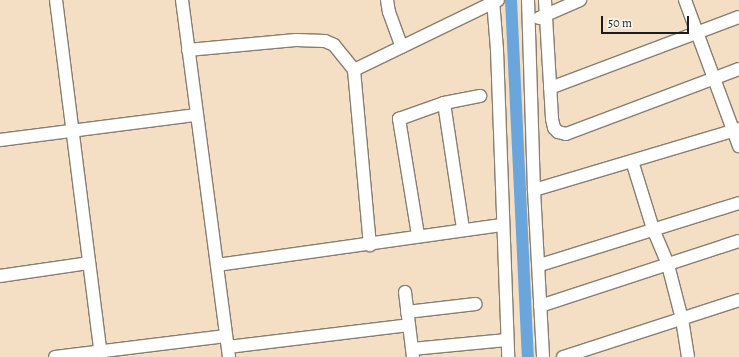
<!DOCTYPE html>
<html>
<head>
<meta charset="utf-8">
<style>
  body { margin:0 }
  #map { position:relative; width:739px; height:357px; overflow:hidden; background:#f4dfc4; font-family:Alegreya,serif }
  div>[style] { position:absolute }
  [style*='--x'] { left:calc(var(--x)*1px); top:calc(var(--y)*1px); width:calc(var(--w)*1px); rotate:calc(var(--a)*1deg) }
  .canal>* { height:12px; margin:-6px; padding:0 6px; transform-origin:6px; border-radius:6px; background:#6aa6db }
  .roads { filter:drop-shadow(1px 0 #887e70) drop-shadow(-1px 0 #887e70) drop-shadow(0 1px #887e70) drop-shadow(0 -1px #887e70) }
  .minor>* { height:12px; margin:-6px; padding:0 6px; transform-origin:6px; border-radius:6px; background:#fff }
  span { translate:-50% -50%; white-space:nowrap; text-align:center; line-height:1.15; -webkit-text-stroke:3px #f6f6f2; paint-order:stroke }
  .scale { position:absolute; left:601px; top:16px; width:88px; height:18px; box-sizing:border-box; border:2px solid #1c1c1c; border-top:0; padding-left:5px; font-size:12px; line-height:14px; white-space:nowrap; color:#1c1c1c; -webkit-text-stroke:3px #f6f6f2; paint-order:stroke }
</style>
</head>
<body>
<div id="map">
  <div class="canal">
    <div style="--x:511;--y:0;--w:357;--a:87.3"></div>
  </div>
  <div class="roads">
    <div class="minor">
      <div style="--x:56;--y:0;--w:360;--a:82.8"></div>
      <div style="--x:182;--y:0;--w:360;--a:82.5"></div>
      <div style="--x:387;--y:0;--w:12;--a:81"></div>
      <div style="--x:389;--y:12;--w:37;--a:70"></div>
      <div style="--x:493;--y:0;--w:50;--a:85.4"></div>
      <div style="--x:497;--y:50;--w:307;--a:87.9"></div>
      <div style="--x:528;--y:0;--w:190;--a:88.2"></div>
      <div style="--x:534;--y:190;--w:167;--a:86.9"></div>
      <div style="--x:545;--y:0;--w:119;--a:86.6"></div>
      <div style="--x:552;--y:119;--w:9;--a:77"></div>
      <div style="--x:554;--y:128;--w:6;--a:45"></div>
      <div style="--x:558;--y:132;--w:8;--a:14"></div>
      <div style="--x:566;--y:134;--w:185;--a:-20.6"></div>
      <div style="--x:685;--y:0;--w:156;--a:69.7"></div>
      <div style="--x:539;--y:18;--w:45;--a:-23.7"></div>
      <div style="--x:188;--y:50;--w:108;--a:-5.3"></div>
      <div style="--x:296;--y:40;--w:29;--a:2"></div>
      <div style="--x:325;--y:41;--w:10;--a:24"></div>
      <div style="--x:334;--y:45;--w:32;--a:51"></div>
      <div style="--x:354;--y:70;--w:176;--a:84.8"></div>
      <div style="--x:354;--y:70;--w:160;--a:-25.9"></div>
      <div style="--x:550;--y:88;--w:202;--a:-20.6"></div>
      <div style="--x:444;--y:103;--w:127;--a:81.4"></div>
      <div style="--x:0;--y:140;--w:198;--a:-7.3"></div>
      <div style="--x:632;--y:161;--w:71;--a:72.8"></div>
      <div style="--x:653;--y:229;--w:39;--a:67"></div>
      <div style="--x:668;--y:265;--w:56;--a:75.5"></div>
      <div style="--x:682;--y:319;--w:38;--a:81"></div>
      <div style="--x:534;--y:190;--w:214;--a:-16.6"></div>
      <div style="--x:418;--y:235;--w:118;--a:-99.3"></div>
      <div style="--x:399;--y:119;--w:48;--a:-19.6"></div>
      <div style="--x:444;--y:103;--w:37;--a:-11"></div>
      <div style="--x:217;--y:265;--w:289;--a:-8"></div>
      <div style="--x:540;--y:265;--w:208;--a:-17.3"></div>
      <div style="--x:0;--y:276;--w:90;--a:-8.3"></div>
      <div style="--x:405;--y:292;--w:65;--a:83"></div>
      <div style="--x:540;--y:306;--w:209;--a:-18.1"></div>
      <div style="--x:407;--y:312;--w:69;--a:-6.6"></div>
      <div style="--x:228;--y:347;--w:182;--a:-6.9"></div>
      <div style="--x:412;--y:349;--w:95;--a:-5.4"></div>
      <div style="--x:55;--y:357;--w:172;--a:-7"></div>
      <div style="--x:563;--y:357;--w:185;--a:-17.9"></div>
    </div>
  </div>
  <div class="scale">50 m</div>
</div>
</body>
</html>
